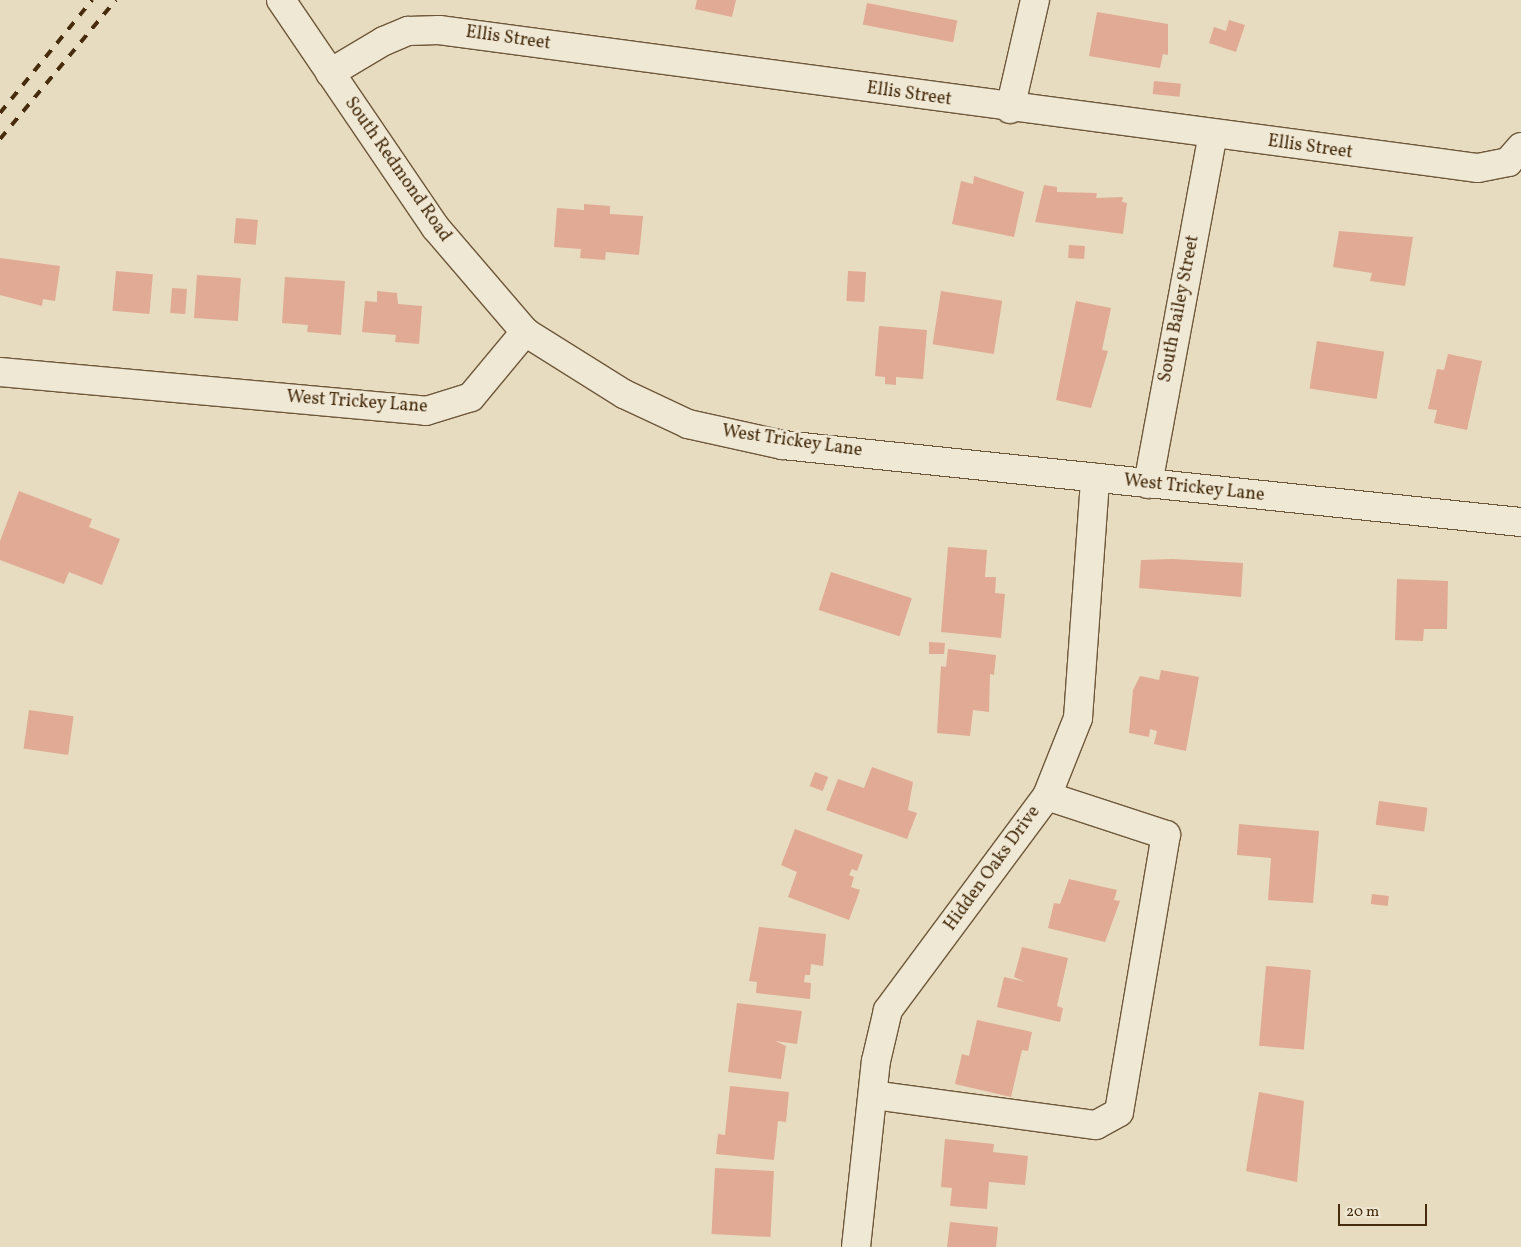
<!DOCTYPE html>
<html>
<head>
<meta charset="utf-8">
<style>
  body { margin:0 }
  #map { position:relative; width:1521px; height:1247px; overflow:hidden; background:#e7dcbf; font-family:Vollkorn,serif }
  div>[style] { position:absolute }
  [style*='--x'] { left:calc(var(--x)*1px); top:calc(var(--y)*1px); width:calc(var(--w)*1px); rotate:calc(var(--a)*1deg) }
  .building>* { inset:0; background:#e0aa94; transform-origin:0 0 }
  .roads { filter:drop-shadow(1px 0 #6e583a) drop-shadow(-1px 0 #6e583a) drop-shadow(0 1px #6e583a) drop-shadow(0 -1px #6e583a) }
  .minor>* { height:28px; margin:-14px; padding:0 14px; transform-origin:14px; border-radius:14px; background:#efe8d5 }
  .rail>* { height:4px; margin-top:-2px; transform-origin:0; background:repeating-linear-gradient(90deg,#462c0d 0 9px,transparent 0 18px) }
  span { translate:-50% -50%; white-space:nowrap; text-align:center; line-height:1.15; -webkit-text-stroke:5px #efe8d5; paint-order:stroke }
  .street-label { font-size:18px; color:#462c0d }
  .scale { position:absolute; left:1338px; top:1204px; width:89px; height:22px; box-sizing:border-box; border:2px solid #462c0d; border-top:0; padding-left:6px; font-size:15px; line-height:18px; white-space:nowrap; color:#462c0d; -webkit-text-stroke:4px #efe8d5; paint-order:stroke }
</style>
</head>
<body>
<div id="map">
  <div class="building">
    <div style="clip-path:polygon(697px 0,736px 0,732px 17px,695px 9px)"></div>
    <div style="left:867px;top:3px;width:92px;height:22px;rotate:11deg"></div>
    <div style="clip-path:polygon(1097px 12px,1168px 24px,1168px 55px,1163px 54px,1160px 68px,1089px 56px)"></div>
    <div style="clip-path:polygon(1229px 20px,1245px 25px,1236px 52px,1209px 43px,1214px 27px,1226px 31px)"></div>
    <div style="left:1154px;top:81px;width:27px;height:13px;rotate:6deg"></div>
    <div style="clip-path:polygon(974px 176px,1024px 192px,1014px 237px,952px 224px,961px 181px,973px 184px)"></div>
    <div style="clip-path:polygon(1044px 185px,1057px 187px,1057px 192px,1097px 193px,1096px 198px,1123px 197px,1122px 202px,1127px 203px,1123px 234px,1035px 222px)"></div>
    <div style="clip-path:polygon(584px 204px,610px 206px,610px 214px,643px 216px,639px 255px,606px 252px,605px 260px,580px 258px,581px 249px,554px 247px,557px 208px,584px 210px)"></div>
    <div style="left:236px;top:218px;width:22px;height:25px;rotate:5deg"></div>
    <div style="clip-path:polygon(1339px 231px,1413px 237px,1405px 286px,1370px 281px,1372px 273px,1333px 267px)"></div>
    <div style="left:1069px;top:245px;width:16px;height:13px;rotate:4deg"></div>
    <div style="clip-path:polygon(0 258px,60px 266px,55px 301px,43px 299px,42px 306px,0 295px)"></div>
    <div style="left:116px;top:271px;width:37px;height:40px;rotate:5deg"></div>
    <div style="left:848px;top:271px;width:18px;height:30px;rotate:3deg"></div>
    <div style="left:197px;top:275px;width:44px;height:43px;rotate:4deg"></div>
    <div style="clip-path:polygon(285px 277px,345px 281px,341px 335px,307px 332px,308px 325px,282px 323px)"></div>
    <div style="left:172px;top:288px;width:15px;height:25px;rotate:4deg"></div>
    <div style="clip-path:polygon(377px 291px,397px 293px,398px 304px,422px 306px,419px 344px,395px 342px,396px 335px,362px 332px,365px 301px,377px 302px)"></div>
    <div style="left:941px;top:291px;width:62px;height:54px;rotate:9deg"></div>
    <div style="clip-path:polygon(1076px 301px,1111px 308px,1102px 350px,1108px 351px,1091px 408px,1056px 400px)"></div>
    <div style="clip-path:polygon(879px 326px,927px 330px,923px 379px,896px 377px,896px 385px,885px 384px,885px 377px,875px 376px)"></div>
    <div style="left:1317px;top:341px;width:68px;height:48px;rotate:9deg"></div>
    <div style="clip-path:polygon(1448px 354px,1482px 361px,1467px 430px,1434px 423px,1437px 410px,1428px 409px,1437px 369px,1444px 370px)"></div>
    <div style="clip-path:polygon(19px 491px,92px 519px,89px 527px,120px 539px,102px 585px,69px 572px,64px 584px,0 560px,0 541px)"></div>
    <div style="clip-path:polygon(948px 547px,987px 550px,985px 577px,996px 577px,995px 593px,1005px 594px,1001px 638px,941px 632px)"></div>
    <div style="clip-path:polygon(1172px 559px,1243px 563px,1241px 597px,1139px 588px,1141px 560px)"></div>
    <div style="left:831px;top:572px;width:85px;height:40px;rotate:18deg"></div>
    <div style="clip-path:polygon(1397px 579px,1448px 581px,1447px 629px,1424px 629px,1423px 641px,1395px 640px)"></div>
    <div style="clip-path:polygon(929px 642px,945px 643px,944px 654px,929px 654px)"></div>
    <div style="clip-path:polygon(948px 649px,996px 655px,994px 675px,990px 674px,989px 712px,973px 710px,970px 736px,937px 733px,941px 666px,946px 667px)"></div>
    <div style="clip-path:polygon(1161px 670px,1199px 677px,1186px 751px,1154px 744px,1157px 731px,1150px 729px,1149px 737px,1129px 733px,1133px 690px,1140px 676px,1159px 680px)"></div>
    <div style="left:29px;top:710px;width:45px;height:39px;rotate:8deg"></div>
    <div style="clip-path:polygon(872px 767px,913px 782px,908px 810px,917px 813px,907px 839px,826px 810px,838px 779px,864px 788px)"></div>
    <div style="left:815px;top:772px;width:14px;height:15px;rotate:21deg"></div>
    <div style="left:1379px;top:801px;width:49px;height:24px;rotate:8deg"></div>
    <div style="clip-path:polygon(1239px 824px,1319px 831px,1313px 903px,1268px 900px,1271px 858px,1237px 855px)"></div>
    <div style="clip-path:polygon(795px 829px,863px 855px,857px 871px,852px 869px,849px 875px,854px 877px,851px 887px,860px 890px,849px 920px,788px 897px,797px 872px,781px 865px)"></div>
    <div style="clip-path:polygon(1069px 879px,1117px 890px,1114px 900px,1120px 901px,1105px 942px,1048px 928px,1054px 903px,1060px 904px)"></div>
    <div style="left:1372px;top:894px;width:17px;height:10px;rotate:7deg"></div>
    <div style="clip-path:polygon(759px 927px,826px 934px,823px 966px,811px 964px,810px 975px,805px 975px,804px 982px,811px 983px,810px 999px,756px 993px,757px 982px,749px 981px)"></div>
    <div style="clip-path:polygon(1022px 947px,1068px 958px,1057px 1006px,1063px 1008px,1060px 1022px,997px 1007px,1004px 977px,1025px 982px,1014px 977px)"></div>
    <div style="left:1266px;top:966px;width:45px;height:80px;rotate:5deg"></div>
    <div style="clip-path:polygon(737px 1003px,802px 1011px,797px 1044px,775px 1041px,786px 1046px,781px 1079px,728px 1072px)"></div>
    <div style="clip-path:polygon(977px 1020px,1032px 1032px,1028px 1051px,1022px 1050px,1011px 1097px,955px 1084px,962px 1054px,969px 1056px)"></div>
    <div style="clip-path:polygon(730px 1086px,789px 1092px,786px 1122px,778px 1121px,774px 1160px,716px 1154px,718px 1134px,725px 1135px)"></div>
    <div style="clip-path:polygon(1259px 1092px,1304px 1101px,1297px 1182px,1246px 1171px)"></div>
    <div style="clip-path:polygon(945px 1139px,994px 1144px,993px 1152px,1028px 1156px,1025px 1185px,989px 1182px,987px 1209px,950px 1206px,952px 1188px,941px 1187px)"></div>
    <div style="left:715px;top:1168px;width:59px;height:66px;rotate:3deg"></div>
    <div style="clip-path:polygon(950px 1222px,998px 1227px,996px 1247px,947px 1247px)"></div>
  </div>
  <div class="roads">
    <div class="minor">
      <div style="--x:281;--y:0;--w:276;--a:55.8"></div>
      <div style="--x:436;--y:228;--w:137;--a:49.4"></div>
      <div style="--x:525;--y:332;--w:117;--a:32.1"></div>
      <div style="--x:624;--y:394;--w:71;--a:25.1"></div>
      <div style="--x:688;--y:424;--w:97;--a:12.5"></div>
      <div style="--x:783;--y:445;--w:742;--a:5.96"></div>
      <div style="--x:330;--y:73;--w:63;--a:-30.7"></div>
      <div style="--x:384;--y:41;--w:26;--a:-23"></div>
      <div style="--x:408;--y:31;--w:31;--a:-2"></div>
      <div style="--x:439;--y:30;--w:1048;--a:7.57"></div>
      <div style="--x:1478;--y:168;--w:31;--a:-11"></div>
      <div style="--x:1508;--y:162;--w:20;--a:-49"></div>
      <div style="--x:1010;--y:109;--w:112;--a:-77.1"></div>
      <div style="--x:0;--y:372;--w:428;--a:5.2"></div>
      <div style="--x:426;--y:411;--w:47;--a:-17.3"></div>
      <div style="--x:471;--y:397;--w:85;--a:-50.3"></div>
      <div style="--x:1148;--y:484;--w:356;--a:-79.5"></div>
      <div style="--x:873;--y:1095;--w:225;--a:7.7"></div>
      <div style="--x:1096;--y:1125;--w:26;--a:-29"></div>
      <div style="--x:1119;--y:1112;--w:281;--a:-80.4"></div>
      <div style="--x:1166;--y:835;--w:125;--a:-161.9"></div>
      <div style="--x:856;--y:1247;--w:187;--a:-83.9"></div>
      <div style="--x:876;--y:1061;--w:52;--a:-76.8"></div>
      <div style="--x:888;--y:1010;--w:267;--a:-53.4"></div>
      <div style="--x:1047;--y:796;--w:84;--a:-68.3"></div>
      <div style="--x:1078;--y:718;--w:241;--a:-85.9"></div>
    </div>
  </div>
  <div class="rail">
    <div style="--x:0;--y:113;--w:146;--a:-50.8"></div>
    <div style="--x:0;--y:139;--w:181;--a:-50.2"></div>
  </div>
  <div class="street-label">
    <span style="left:508px;top:39px;rotate:8deg">Ellis Street</span>
    <span style="left:909px;top:95px;rotate:8deg">Ellis Street</span>
    <span style="left:1310px;top:148px;rotate:8deg">Ellis Street</span>
    <span style="left:397px;top:170px;rotate:55deg">South Redmond Road</span>
    <span style="left:1180px;top:309px;rotate:-79deg">South Bailey Street</span>
    <span style="left:357px;top:403px;rotate:4deg">West Trickey Lane</span>
    <span style="left:792px;top:442px;rotate:8deg">West Trickey Lane</span>
    <span style="left:1194px;top:489px;rotate:6deg">West Trickey Lane</span>
    <span style="left:993px;top:869px;rotate:-54deg">Hidden Oaks Drive</span>
  </div>
  <div class="scale">20 m</div>
</div>
</body>
</html>
